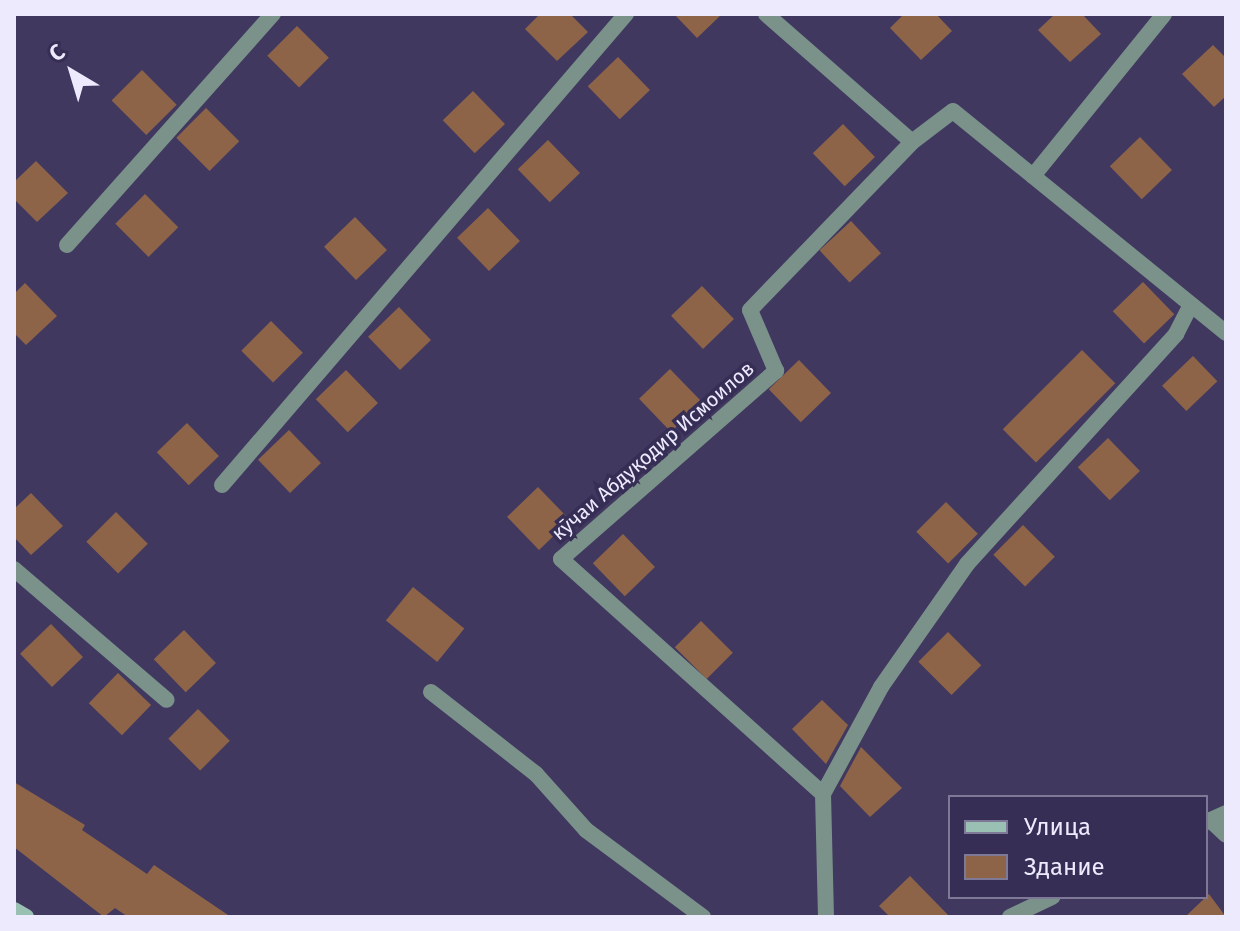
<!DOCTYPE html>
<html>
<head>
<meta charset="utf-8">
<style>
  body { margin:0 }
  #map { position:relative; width:1240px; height:931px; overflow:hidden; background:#413860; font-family:"Fira Sans",sans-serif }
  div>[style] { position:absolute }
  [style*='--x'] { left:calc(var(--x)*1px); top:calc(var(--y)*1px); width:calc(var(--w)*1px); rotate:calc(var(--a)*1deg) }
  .building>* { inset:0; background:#8e6449; transform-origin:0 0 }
  .street>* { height:16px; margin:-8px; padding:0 8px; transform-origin:8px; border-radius:8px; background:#7a928a }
  .secondary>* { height:16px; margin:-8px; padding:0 8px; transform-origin:8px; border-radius:8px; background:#99c0b3 }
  span { translate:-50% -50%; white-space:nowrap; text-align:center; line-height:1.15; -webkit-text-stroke:7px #362e54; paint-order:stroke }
  .street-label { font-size:20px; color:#edeafe }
  .frame { position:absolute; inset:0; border:16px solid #edeafe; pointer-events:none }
  .legend { position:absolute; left:948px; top:795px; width:260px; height:104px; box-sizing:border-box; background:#362e54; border:2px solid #7f7998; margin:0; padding:10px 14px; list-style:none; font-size:24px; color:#edeafe }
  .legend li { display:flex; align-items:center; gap:16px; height:40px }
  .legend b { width:40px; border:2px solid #7f7998 }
  .north { position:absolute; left:32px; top:32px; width:80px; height:80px; -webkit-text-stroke:6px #362e54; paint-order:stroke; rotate:322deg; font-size:22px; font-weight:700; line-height:32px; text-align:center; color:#edeafe }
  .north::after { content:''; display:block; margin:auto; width:28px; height:36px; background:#edeafe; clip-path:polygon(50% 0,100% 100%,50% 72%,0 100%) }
</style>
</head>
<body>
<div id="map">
  <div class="building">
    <div style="clip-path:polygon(540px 14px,570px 14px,588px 32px,557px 61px,525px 29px)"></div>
    <div style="clip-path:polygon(674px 14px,722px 14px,697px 38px)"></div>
    <div style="clip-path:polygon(904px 14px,936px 14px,952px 31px,921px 60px,890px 28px)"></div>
    <div style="clip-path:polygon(1055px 14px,1082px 14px,1101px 34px,1070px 62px,1038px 30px)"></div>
    <div style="left:297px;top:26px;width:45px;height:42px;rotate:45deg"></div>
    <div style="clip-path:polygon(1213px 45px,1226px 58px,1226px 96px,1214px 107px,1182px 74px)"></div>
    <div style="left:618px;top:57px;width:46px;height:42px;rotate:46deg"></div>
    <div style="left:142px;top:70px;width:49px;height:43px;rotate:45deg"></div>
    <div style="left:473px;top:91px;width:46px;height:42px;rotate:46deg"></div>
    <div style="left:206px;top:108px;width:47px;height:42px;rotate:45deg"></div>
    <div style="left:843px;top:124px;width:46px;height:42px;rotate:46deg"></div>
    <div style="left:1140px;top:137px;width:46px;height:42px;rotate:46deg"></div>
    <div style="left:548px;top:140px;width:46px;height:42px;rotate:46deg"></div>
    <div style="clip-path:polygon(36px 161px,68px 193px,37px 222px,14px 199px,14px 182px)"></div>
    <div style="left:145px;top:194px;width:47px;height:42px;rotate:45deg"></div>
    <div style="left:488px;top:208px;width:46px;height:43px;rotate:46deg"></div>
    <div style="left:355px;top:217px;width:46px;height:43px;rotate:46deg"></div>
    <div style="left:851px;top:221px;width:44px;height:43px;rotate:47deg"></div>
    <div style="left:1143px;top:282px;width:45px;height:42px;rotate:46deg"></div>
    <div style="clip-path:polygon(25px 283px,57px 316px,26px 345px,14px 333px,14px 294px)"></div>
    <div style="left:702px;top:286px;width:46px;height:43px;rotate:46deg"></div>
    <div style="left:399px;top:307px;width:46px;height:43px;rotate:46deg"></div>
    <div style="left:271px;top:321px;width:45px;height:42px;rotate:45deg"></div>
    <div style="left:1082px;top:350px;width:47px;height:112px;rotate:45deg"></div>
    <div style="left:1193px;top:356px;width:35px;height:43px;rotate:46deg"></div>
    <div style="left:799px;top:360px;width:46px;height:42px;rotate:46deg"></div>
    <div style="left:670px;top:369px;width:46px;height:43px;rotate:46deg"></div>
    <div style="left:346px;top:370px;width:46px;height:42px;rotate:46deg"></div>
    <div style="left:187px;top:423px;width:46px;height:42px;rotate:46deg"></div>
    <div style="left:289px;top:430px;width:46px;height:43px;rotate:46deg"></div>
    <div style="left:1108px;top:438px;width:46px;height:42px;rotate:46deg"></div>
    <div style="left:538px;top:487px;width:46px;height:43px;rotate:46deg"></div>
    <div style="clip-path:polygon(31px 493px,63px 526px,31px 555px,14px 537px,14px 509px)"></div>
    <div style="left:946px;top:502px;width:45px;height:42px;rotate:45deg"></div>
    <div style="left:116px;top:512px;width:45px;height:42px;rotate:45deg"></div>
    <div style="left:1023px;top:525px;width:45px;height:42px;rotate:45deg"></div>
    <div style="left:623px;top:534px;width:46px;height:42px;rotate:46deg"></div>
    <div style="left:413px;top:587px;width:66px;height:43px;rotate:39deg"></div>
    <div style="left:701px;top:621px;width:45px;height:37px;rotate:45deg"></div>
    <div style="left:51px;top:624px;width:46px;height:43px;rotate:46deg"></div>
    <div style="left:184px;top:630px;width:46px;height:42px;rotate:46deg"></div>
    <div style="left:948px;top:632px;width:47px;height:42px;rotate:45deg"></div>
    <div style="left:118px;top:673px;width:46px;height:42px;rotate:44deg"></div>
    <div style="clip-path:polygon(822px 700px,848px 725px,826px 764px,792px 729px)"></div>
    <div style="left:198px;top:709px;width:45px;height:42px;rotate:45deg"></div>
    <div style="clip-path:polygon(861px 747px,902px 788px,870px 817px,840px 786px)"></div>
    <div style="clip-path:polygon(14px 782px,85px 825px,82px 830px,147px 874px,154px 865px,231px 917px,128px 917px,115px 908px,104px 917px,14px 847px)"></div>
    <div style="clip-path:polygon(910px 876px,950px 917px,890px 917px,879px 906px)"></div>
    <div style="clip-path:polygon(1209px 894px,1226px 917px,1185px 917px)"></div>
  </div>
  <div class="street">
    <div style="--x:766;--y:14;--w:194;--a:41.2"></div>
    <div style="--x:1033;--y:176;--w:208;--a:-51"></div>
    <div style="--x:67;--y:245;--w:310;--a:-48.3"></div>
    <div style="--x:222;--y:485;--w:621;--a:-49.38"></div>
    <div style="--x:14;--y:569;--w:201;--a:40.6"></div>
    <div style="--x:431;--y:692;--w:133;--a:38"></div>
    <div style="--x:536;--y:774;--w:75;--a:48.2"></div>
    <div style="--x:586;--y:830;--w:146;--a:36.6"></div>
    <div style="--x:823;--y:794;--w:122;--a:-61.5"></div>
    <div style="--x:881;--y:687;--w:150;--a:-55"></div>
    <div style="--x:967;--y:564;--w:311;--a:-47.7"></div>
    <div style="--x:1176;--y:334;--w:33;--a:-63"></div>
    <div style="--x:1210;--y:820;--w:22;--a:43"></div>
    <div style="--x:1206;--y:822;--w:22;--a:-24"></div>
    <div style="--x:826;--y:917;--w:123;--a:-91.4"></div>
    <div style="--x:823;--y:794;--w:352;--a:-138.1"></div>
    <div style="--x:561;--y:559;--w:286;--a:-41.2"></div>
    <div style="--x:776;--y:371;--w:66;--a:-113.1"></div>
    <div style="--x:750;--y:310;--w:233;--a:-46"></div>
    <div style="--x:912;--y:142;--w:51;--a:-37.1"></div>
    <div style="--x:953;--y:111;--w:352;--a:39.1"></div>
    <div style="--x:1010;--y:917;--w:47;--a:-25.5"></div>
  </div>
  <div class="secondary">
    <div style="--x:14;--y:910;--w:14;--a:30"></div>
  </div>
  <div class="street-label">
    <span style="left:653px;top:451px;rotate:-41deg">кӯчаи Абдуқодир Исмоилов</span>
  </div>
  <div class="frame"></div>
  <ul class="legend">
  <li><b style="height:10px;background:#99c0b3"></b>Улица</li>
  <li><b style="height:22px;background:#8e6449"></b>Здание</li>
  </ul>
  <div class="north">С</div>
</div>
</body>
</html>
